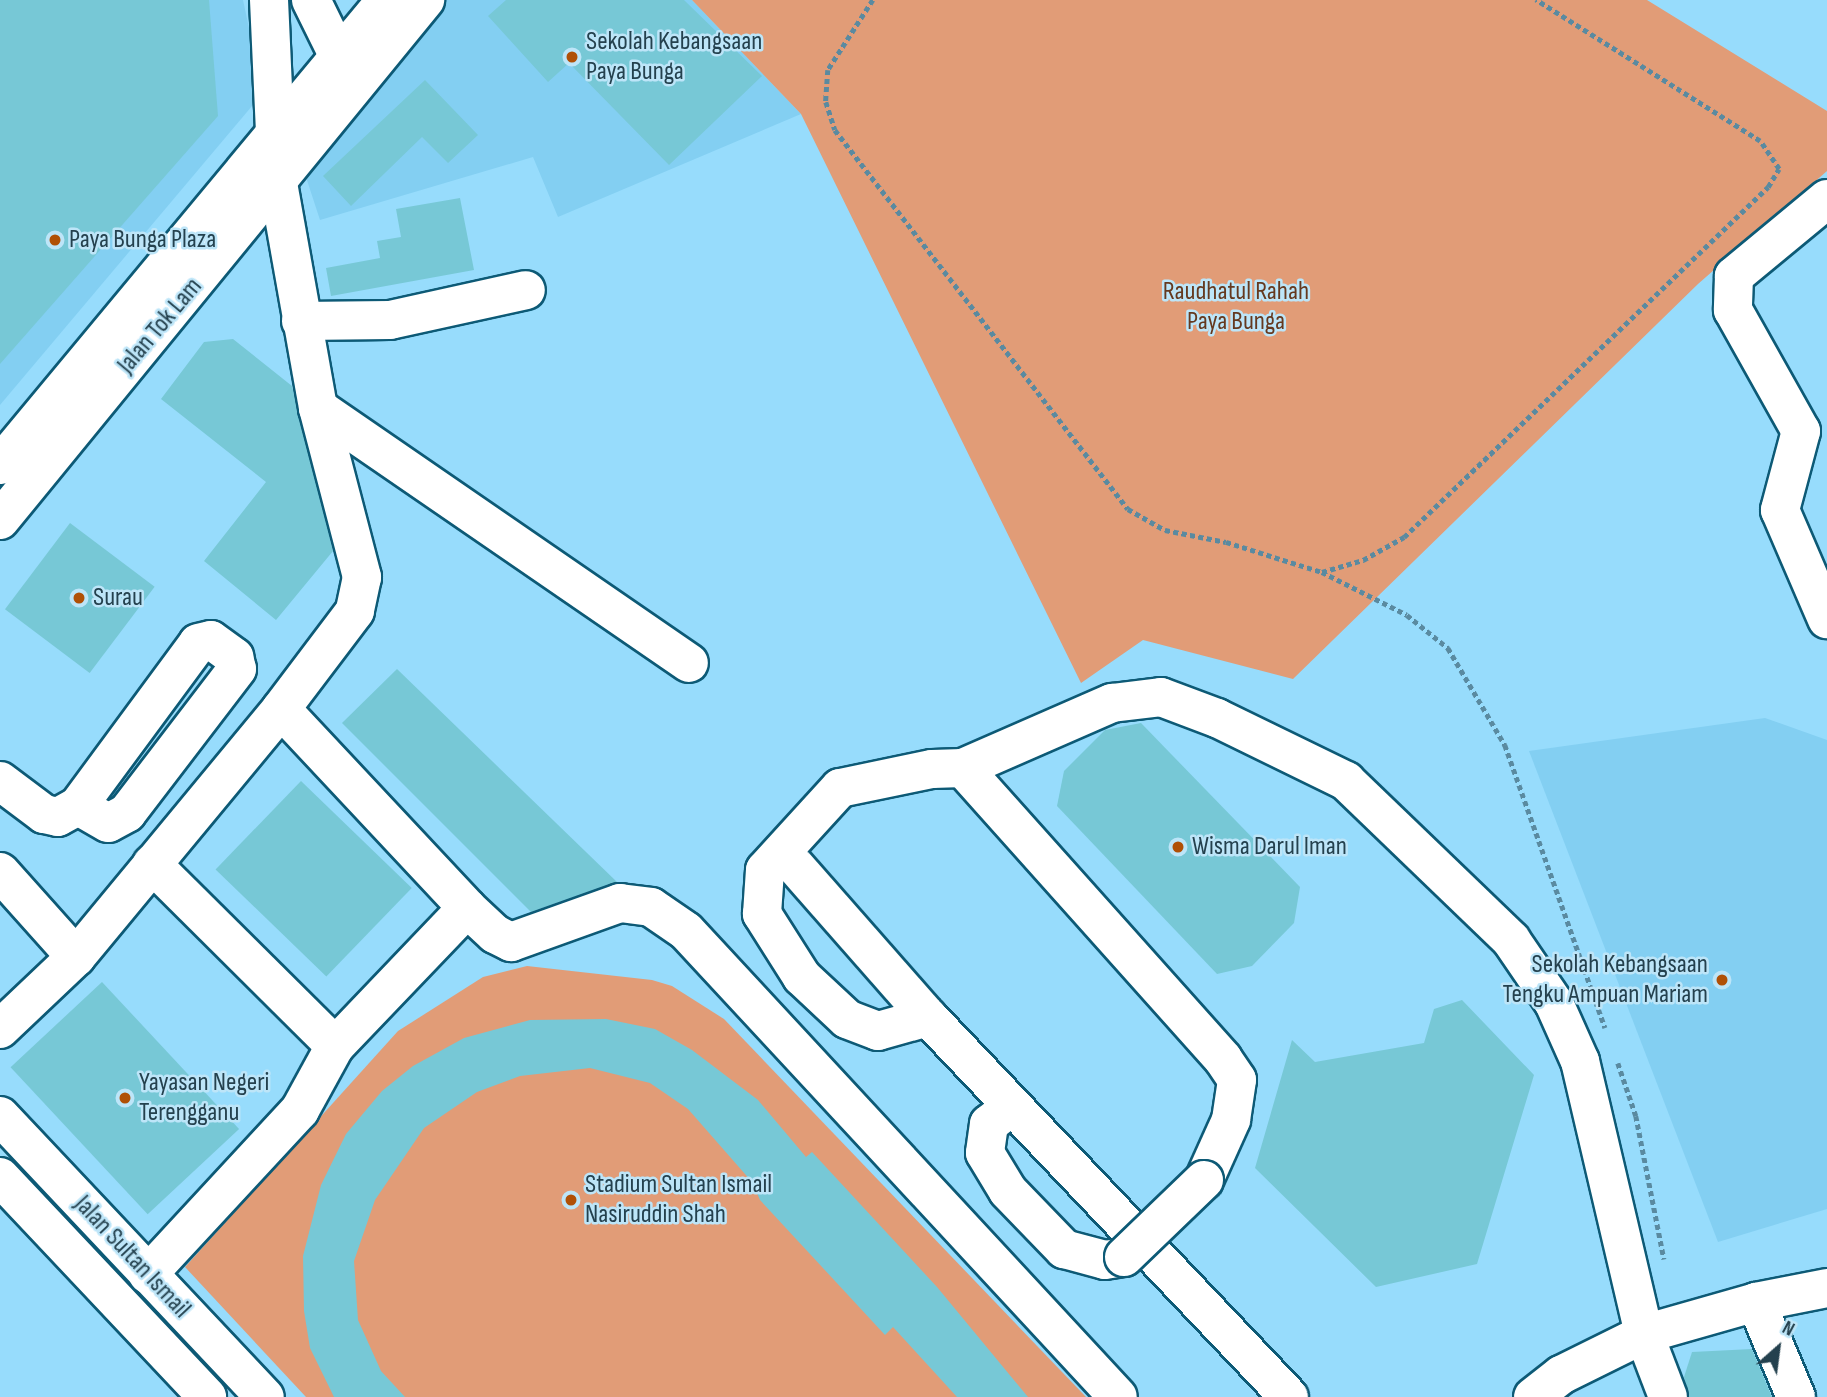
<!DOCTYPE html>
<html>
<head>
<meta charset="utf-8">
<style>
  body { margin:0 }
  #map { position:relative; width:1827px; height:1397px; overflow:hidden; background:#97dcfc; font-family:"Sofia Sans Condensed",sans-serif }
  div>[style] { position:absolute }
  [style*='--x'] { left:calc(var(--x)*1px); top:calc(var(--y)*1px); width:calc(var(--w)*1px); rotate:calc(var(--a)*1deg) }
  .built>* { inset:0; background:#83cff2 }
  .green>* { inset:0; background:#e19c77 }
  .building>* { inset:0; background:#77c8d6; transform-origin:0 0 }
  .path>* { height:4.5px; margin-top:-2.25px; transform-origin:0; background:repeating-linear-gradient(90deg,#5a8aa0 0 5px,transparent 0 8.5px) }
  .roads { filter:drop-shadow(2px 0 #0d5a76) drop-shadow(-2px 0 #0d5a76) drop-shadow(0 2px #0d5a76) drop-shadow(0 -2px #0d5a76) }
  .minor>* { height:38px; margin:-19px; padding:0 19px; transform-origin:19px; border-radius:19px; background:#fff }
  .major>* { height:38px; margin:-19px; padding:0 19px; transform-origin:19px; border-radius:19px; background:#fff }
  .bridges { filter:drop-shadow(2px 0 #0d5a76) drop-shadow(-2px 0 #0d5a76) drop-shadow(0 2px #0d5a76) drop-shadow(0 -2px #0d5a76) }
  .minor-bridge>* { height:38px; margin:-19px; padding:0 19px; transform-origin:19px; border-radius:19px; background:#fff }
  .dots>* { width:19px; height:19px; translate:-50% -50%; box-sizing:border-box; border:4px solid #bde5f8; border-radius:50% }
  span { translate:-50% -50%; white-space:nowrap; text-align:center; line-height:1.15; -webkit-text-stroke:5px #bde5f8; paint-order:stroke }
  .poi-label { font-size:26px; color:#24414e }
  .left { translate:0 -50%; text-align:left }
  .right { translate:-100% -50%; text-align:right }
  .park-label { font-size:26px; color:#65391f }
  .street-label { font-size:26px; color:#24414e }
  .north { position:absolute; left:1743px; top:1313px; width:70px; height:70px; -webkit-text-stroke:5px #bde5f8; paint-order:stroke; rotate:28deg; font-size:19px; font-weight:700; line-height:28px; text-align:center; color:#24414e }
  .north::after { content:''; display:block; margin:auto; width:24px; height:32px; background:#24414e; clip-path:polygon(50% 0,100% 100%,50% 72%,0 100%) }
</style>
</head>
<body>
<div id="map">
  <div class="built">
    <div style="clip-path:polygon(0 0,243px 0,263px 93px,0 405px)"></div>
    <div style="clip-path:polygon(445px 0,692px 0,801px 114px,558px 217px,533px 157px,320px 220px,303px 168px)"></div>
    <div style="clip-path:polygon(1765px 718px,1827px 740px,1827px 1209px,1718px 1242px,1529px 751px)"></div>
  </div>
  <div class="green">
    <div style="clip-path:polygon(692px 0,1647px 0,1827px 111px,1827px 171px,1698px 284px,1293px 679px,1143px 640px,1081px 683px,801px 114px)"></div>
    <div style="clip-path:polygon(527px 966px,652px 980px,672px 986px,724px 1019px,1086px 1397px,306px 1397px,185px 1267px,398px 1031px,483px 977px)"></div>
  </div>
  <div class="building">
    <div style="clip-path:polygon(0 0,209px 0,218px 116px,0 364px)"></div>
    <div style="clip-path:polygon(506px 0,684px 0,762px 76px,669px 165px,569px 63px,548px 82px,488px 16px)"></div>
    <div style="clip-path:polygon(425px 80px,478px 135px,448px 163px,422px 137px,351px 206px,323px 176px)"></div>
    <div style="clip-path:polygon(460px 198px,474px 270px,331px 296px,326px 268px,380px 258px,377px 241px,401px 237px,396px 209px)"></div>
    <div style="clip-path:polygon(233px 339px,292px 386px,333px 551px,276px 620px,204px 561px,266px 482px,161px 399px,204px 342px)"></div>
    <div style="left:70px;top:523px;width:106px;height:108px;rotate:37deg"></div>
    <div style="clip-path:polygon(397px 669px,617px 882px,531px 912px,342px 723px)"></div>
    <div style="clip-path:polygon(1141px 723px,1300px 887px,1294px 923px,1252px 966px,1217px 974px,1057px 806px,1064px 771px,1105px 730px)"></div>
    <div style="left:301px;top:781px;width:154px;height:123px;rotate:44deg"></div>
    <div style="left:102px;top:982px;width:201px;height:125px;rotate:47deg"></div>
    <div style="clip-path:polygon(1462px 1000px,1534px 1075px,1477px 1264px,1376px 1287px,1255px 1168px,1292px 1040px,1315px 1062px,1424px 1043px,1434px 1009px)"></div>
    <div style="clip-path:polygon(606px 1019px,655px 1029px,692px 1050px,758px 1100px,806px 1157px,812px 1152px,937px 1287px,1028px 1397px,957px 1397px,893px 1327px,885px 1335px,760px 1200px,752px 1182px,688px 1109px,650px 1083px,590px 1068px,520px 1076px,477px 1092px,424px 1128px,375px 1200px,354px 1261px,358px 1320px,381px 1371px,405px 1397px,334px 1397px,310px 1348px,304px 1311px,303px 1256px,321px 1185px,346px 1134px,382px 1091px,413px 1066px,464px 1038px,530px 1020px)"></div>
    <div style="clip-path:polygon(1752px 1349px,1772px 1397px,1689px 1397px,1684px 1377px,1692px 1352px)"></div>
  </div>
  <div class="path">
    <div style="--x:873;--y:0;--w:83;--a:122.7"></div>
    <div style="--x:828;--y:70;--w:32;--a:94"></div>
    <div style="--x:826;--y:102;--w:29;--a:72"></div>
    <div style="--x:835;--y:130;--w:479;--a:52.3"></div>
    <div style="--x:1128;--y:509;--w:43;--a:29.6"></div>
    <div style="--x:1165;--y:530;--w:62;--a:11.1"></div>
    <div style="--x:1226;--y:542;--w:101;--a:17.4"></div>
    <div style="--x:1322;--y:572;--w:43;--a:-16.3"></div>
    <div style="--x:1363;--y:560;--w:47;--a:-29.3"></div>
    <div style="--x:1404;--y:537;--w:505;--a:-43.88"></div>
    <div style="--x:1768;--y:187;--w:21;--a:-59"></div>
    <div style="--x:1779;--y:169;--w:34;--a:-124"></div>
    <div style="--x:1760;--y:141;--w:265;--a:-147.8"></div>
    <div style="--x:1322;--y:572;--w:95;--a:26.8"></div>
    <div style="--x:1407;--y:615;--w:53;--a:38.8"></div>
    <div style="--x:1448;--y:648;--w:113;--a:59.6"></div>
    <div style="--x:1505;--y:745;--w:300;--a:70.5"></div>
    <div style="--x:1618;--y:1063;--w:56;--a:71.2"></div>
    <div style="--x:1636;--y:1116;--w:146;--a:78.9"></div>
  </div>
  <div class="roads">
    <div class="minor">
      <div style="--x:269;--y:0;--w:134;--a:87.4"></div>
      <div style="--x:311;--y:0;--w:64;--a:63.8"></div>
      <div style="--x:339;--y:57;--w:21;--a:41"></div>
      <div style="--x:278;--y:183;--w:229;--a:79.9"></div>
      <div style="--x:318;--y:408;--w:175;--a:75.4"></div>
      <div style="--x:362;--y:577;--w:35;--a:102"></div>
      <div style="--x:355;--y:611;--w:123;--a:127.1"></div>
      <div style="--x:1827;--y:199;--w:121;--a:140.4"></div>
      <div style="--x:1734;--y:276;--w:34;--a:92"></div>
      <div style="--x:1733;--y:310;--w:139;--a:60.7"></div>
      <div style="--x:1801;--y:431;--w:82;--a:104.9"></div>
      <div style="--x:1780;--y:510;--w:119;--a:66.7"></div>
      <div style="--x:301;--y:321;--w:89;--a:-0.6"></div>
      <div style="--x:390;--y:320;--w:139;--a:-12.4"></div>
      <div style="--x:318;--y:408;--w:450;--a:34.5"></div>
      <div style="--x:0;--y:465;--w:604;--a:-50.3"></div>
      <div style="--x:0;--y:520;--w:672;--a:-50.74"></div>
      <div style="--x:963;--y:768;--w:390;--a:48.2"></div>
      <div style="--x:1223;--y:1059;--w:25;--a:56"></div>
      <div style="--x:1237;--y:1080;--w:40;--a:98.5"></div>
      <div style="--x:1231;--y:1120;--w:66;--a:114.2"></div>
      <div style="--x:0;--y:781;--w:55;--a:36.9"></div>
      <div style="--x:44;--y:814;--w:14;--a:12"></div>
      <div style="--x:58;--y:817;--w:23;--a:-29"></div>
      <div style="--x:78;--y:806;--w:202;--a:-53.6"></div>
      <div style="--x:198;--y:643;--w:13;--a:-13"></div>
      <div style="--x:211;--y:640;--w:29;--a:36"></div>
      <div style="--x:234;--y:657;--w:12;--a:76"></div>
      <div style="--x:237;--y:669;--w:181;--a:127.4"></div>
      <div style="--x:127;--y:813;--w:21;--a:152"></div>
      <div style="--x:108;--y:823;--w:34;--a:-150"></div>
      <div style="--x:152;--y:864;--w:258;--a:44.8"></div>
      <div style="--x:796;--y:867;--w:200;--a:48.7"></div>
      <div style="--x:928;--y:1017;--w:524;--a:46.47"></div>
      <div style="--x:0;--y:872;--w:114;--a:48.2"></div>
      <div style="--x:467;--y:908;--w:38;--a:43"></div>
      <div style="--x:495;--y:934;--w:18;--a:27"></div>
      <div style="--x:511;--y:942;--w:116;--a:-19.7"></div>
      <div style="--x:620;--y:903;--w:31;--a:7"></div>
      <div style="--x:651;--y:907;--w:42;--a:34.4"></div>
      <div style="--x:686;--y:931;--w:635;--a:47.17"></div>
      <div style="--x:928;--y:1017;--w:52;--a:164.4"></div>
      <div style="--x:878;--y:1031;--w:33;--a:-159"></div>
      <div style="--x:847;--y:1019;--w:62;--a:-137"></div>
      <div style="--x:802;--y:977;--w:75;--a:-122.4"></div>
      <div style="--x:762;--y:914;--w:44;--a:-86.1"></div>
      <div style="--x:765;--y:870;--w:111;--a:-47.6"></div>
      <div style="--x:840;--y:788;--w:94;--a:-11.7"></div>
      <div style="--x:932;--y:769;--w:31;--a:-2"></div>
      <div style="--x:963;--y:768;--w:163;--a:-23.6"></div>
      <div style="--x:1112;--y:703;--w:49;--a:-7"></div>
      <div style="--x:1161;--y:697;--w:60;--a:20.6"></div>
      <div style="--x:1217;--y:718;--w:144;--a:26"></div>
      <div style="--x:1346;--y:781;--w:229;--a:43.9"></div>
      <div style="--x:1511;--y:940;--w:76;--a:55.7"></div>
      <div style="--x:1554;--y:1003;--w:64;--a:65.9"></div>
      <div style="--x:1580;--y:1061;--w:280;--a:76.8"></div>
      <div style="--x:1644;--y:1334;--w:67;--a:69.1"></div>
      <div style="--x:0;--y:1029;--w:105;--a:-43.5"></div>
      <div style="--x:76;--y:957;--w:322;--a:-50.4"></div>
      <div style="--x:281;--y:709;--w:272;--a:46.9"></div>
      <div style="--x:467;--y:908;--w:191;--a:133.7"></div>
      <div style="--x:335;--y:1046;--w:73;--a:118.7"></div>
      <div style="--x:300;--y:1110;--w:224;--a:132.8"></div>
      <div style="--x:1012;--y:1106;--w:29;--a:142"></div>
      <div style="--x:989;--y:1124;--w:29;--a:98"></div>
      <div style="--x:985;--y:1153;--w:44;--a:58.8"></div>
      <div style="--x:1008;--y:1191;--w:81;--a:46"></div>
      <div style="--x:1064;--y:1249;--w:42;--a:15"></div>
      <div style="--x:1105;--y:1260;--w:19;--a:-9"></div>
      <div style="--x:1756;--y:1302;--w:103;--a:67.2"></div>
      <div style="--x:1533;--y:1397;--w:36;--a:-38"></div>
      <div style="--x:1561;--y:1375;--w:93;--a:-26.3"></div>
      <div style="--x:1644;--y:1334;--w:116;--a:-15.9"></div>
      <div style="--x:1756;--y:1302;--w:72;--a:-11.2"></div>
    </div>
    <div class="major">
      <div style="--x:0;--y:1116;--w:386;--a:46.7"></div>
      <div style="--x:0;--y:1177;--w:302;--a:46.7"></div>
    </div>
  </div>
  <div class="bridges">
    <div class="minor-bridge">
      <div style="--x:1124;--y:1257;--w:111;--a:-43.9"></div>
    </div>
  </div>
  <div class="dots">
    <div style="left:572px;top:57px;background:#b05006"></div>
    <div style="left:55px;top:240px;background:#b05006"></div>
    <div style="left:79px;top:598px;background:#b05006"></div>
    <div style="left:1178px;top:847px;background:#b05006"></div>
    <div style="left:1722px;top:980px;background:#b05006"></div>
    <div style="left:125px;top:1098px;background:#b05006"></div>
    <div style="left:571px;top:1200px;background:#b05006"></div>
  </div>
  <div class="poi-label">
    <span class="left" style="left:586px;top:57px">Sekolah Kebangsaan<br>Paya Bunga</span>
    <span class="left" style="left:69px;top:240px">Paya Bunga Plaza</span>
    <span class="left" style="left:93px;top:598px">Surau</span>
    <span class="left" style="left:1192px;top:847px">Wisma Darul Iman</span>
    <span class="right" style="left:1708px;top:980px">Sekolah Kebangsaan<br>Tengku Ampuan Mariam</span>
    <span class="left" style="left:139px;top:1098px">Yayasan Negeri<br>Terengganu</span>
    <span class="left" style="left:585px;top:1200px">Stadium Sultan Ismail<br>Nasiruddin Shah</span>
  </div>
  <div class="park-label">
    <span style="left:1236px;top:307px">Raudhatul Rahah<br>Paya Bunga</span>
  </div>
  <div class="street-label">
    <span style="left:160px;top:326px;rotate:-50deg">Jalan Tok Lam</span>
    <span style="left:132px;top:1257px;rotate:47deg">Jalan Sultan Ismail</span>
  </div>
  <div class="north">N</div>
</div>
</body>
</html>
